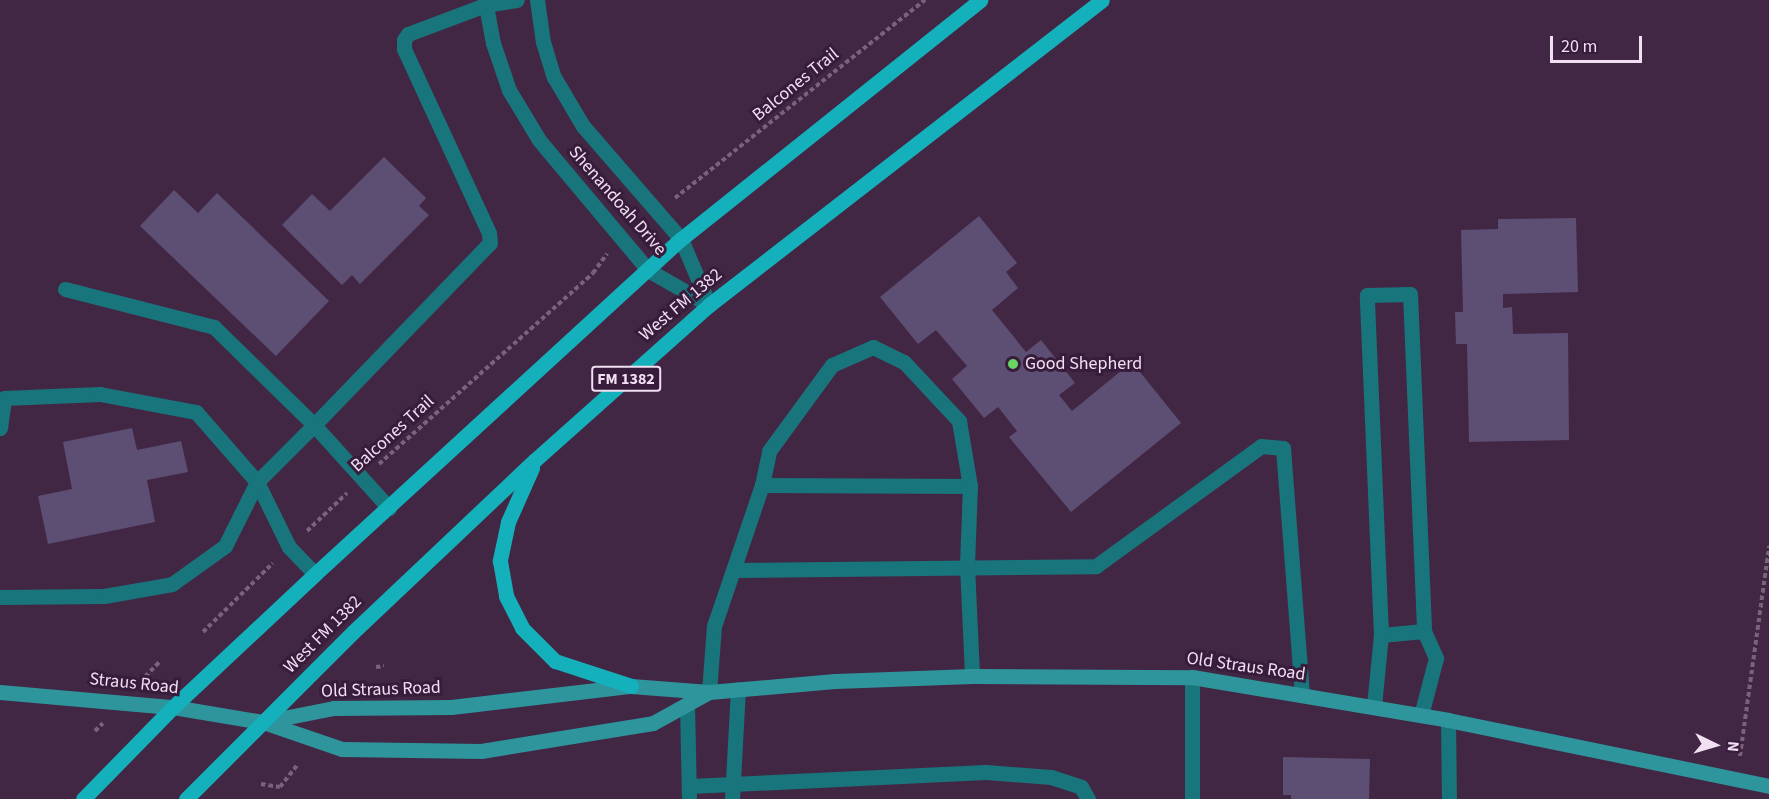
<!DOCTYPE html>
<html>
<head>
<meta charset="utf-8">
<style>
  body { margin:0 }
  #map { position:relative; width:1769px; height:799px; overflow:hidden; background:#422745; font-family:"Source Sans 3",sans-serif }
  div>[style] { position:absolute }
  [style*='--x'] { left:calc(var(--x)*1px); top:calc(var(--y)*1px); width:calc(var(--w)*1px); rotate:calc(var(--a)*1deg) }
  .building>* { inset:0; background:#5d4e73 }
  .path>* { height:4px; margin-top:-2px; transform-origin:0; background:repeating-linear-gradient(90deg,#7a627c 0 4.5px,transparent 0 7.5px) }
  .lane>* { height:15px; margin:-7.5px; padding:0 7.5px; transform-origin:7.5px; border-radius:7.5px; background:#19757c }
  .street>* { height:15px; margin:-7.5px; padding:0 7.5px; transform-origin:7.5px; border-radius:7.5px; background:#19757c }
  .secondary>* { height:15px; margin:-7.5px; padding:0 7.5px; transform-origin:7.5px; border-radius:7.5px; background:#2e959d }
  .primary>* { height:15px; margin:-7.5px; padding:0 7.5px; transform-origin:7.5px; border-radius:7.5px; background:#14b0bb }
  .dots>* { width:16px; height:16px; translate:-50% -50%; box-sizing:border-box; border:3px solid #371d3b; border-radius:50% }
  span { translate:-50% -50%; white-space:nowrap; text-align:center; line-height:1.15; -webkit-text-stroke:6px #371d3b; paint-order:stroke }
  .shield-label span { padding:2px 4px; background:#371d3b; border:2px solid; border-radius:4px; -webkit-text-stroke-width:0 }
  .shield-label { font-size:16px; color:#f1dff2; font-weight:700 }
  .street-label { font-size:18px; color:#f1dff2 }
  .poi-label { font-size:18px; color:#f1dff2 }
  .left { translate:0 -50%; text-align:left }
  .north { position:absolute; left:1685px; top:715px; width:60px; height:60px; -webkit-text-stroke:4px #371d3b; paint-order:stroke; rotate:95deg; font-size:16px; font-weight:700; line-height:24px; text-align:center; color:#f1dff2 }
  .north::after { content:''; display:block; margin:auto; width:21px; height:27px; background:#f1dff2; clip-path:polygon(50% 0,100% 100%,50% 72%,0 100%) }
  .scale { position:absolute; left:1550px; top:36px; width:92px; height:27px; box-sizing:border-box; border:3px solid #f1dff2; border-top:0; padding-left:8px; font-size:18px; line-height:21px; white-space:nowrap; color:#f1dff2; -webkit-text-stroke:4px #371d3b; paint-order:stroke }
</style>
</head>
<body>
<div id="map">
  <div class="building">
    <div style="clip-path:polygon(384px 157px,426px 198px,419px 206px,429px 215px,360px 284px,352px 275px,342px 285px,282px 225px,312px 194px,330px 211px)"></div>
    <div style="clip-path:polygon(174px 190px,198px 213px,217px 193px,329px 301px,276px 356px,140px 226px)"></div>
    <div style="clip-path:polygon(979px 216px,1017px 263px,1006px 272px,1018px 288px,992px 310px,1026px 352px,1041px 340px,1075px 383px,1059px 395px,1072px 411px,1132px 362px,1181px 423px,1071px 512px,1009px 437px,1017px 431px,998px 407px,984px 418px,952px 379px,967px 366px,936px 330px,918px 344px,880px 297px)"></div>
    <div style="clip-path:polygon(1576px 218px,1578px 292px,1503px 294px,1503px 308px,1512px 307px,1513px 334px,1568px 333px,1569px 440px,1469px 442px,1467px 344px,1456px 344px,1455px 312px,1463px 312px,1461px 230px,1498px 229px,1498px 219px)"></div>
    <div style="clip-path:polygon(132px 428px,137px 450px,181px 441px,188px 472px,147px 480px,155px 522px,48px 544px,38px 496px,72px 489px,63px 442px)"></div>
    <div style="clip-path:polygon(1283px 757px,1370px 759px,1369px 799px,1291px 799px,1291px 795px,1283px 795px)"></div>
  </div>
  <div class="path">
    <div style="--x:675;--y:198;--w:319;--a:-38.4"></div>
    <div style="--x:379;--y:464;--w:287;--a:-41.7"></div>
    <div style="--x:593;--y:273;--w:24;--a:-54"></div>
    <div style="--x:307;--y:531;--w:55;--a:-43.5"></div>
    <div style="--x:203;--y:632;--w:98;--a:-44.6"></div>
    <div style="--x:376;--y:667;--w:8;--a:-7"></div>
    <div style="--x:140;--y:682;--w:29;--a:-46"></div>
    <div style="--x:95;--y:731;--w:11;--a:-45"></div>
    <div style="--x:1740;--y:756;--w:212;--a:-82.1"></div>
    <div style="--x:261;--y:784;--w:19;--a:9"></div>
    <div style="--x:280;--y:787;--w:28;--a:-52"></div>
  </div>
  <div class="lane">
    <div style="--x:65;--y:289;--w:154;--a:14.3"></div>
    <div style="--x:214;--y:327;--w:140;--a:44.4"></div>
    <div style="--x:314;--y:425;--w:253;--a:-46"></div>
    <div style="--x:490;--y:243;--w:10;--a:-96"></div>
    <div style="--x:489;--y:233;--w:203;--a:-114.8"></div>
    <div style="--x:404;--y:49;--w:9;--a:-90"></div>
    <div style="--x:404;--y:40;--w:7;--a:-56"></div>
    <div style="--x:408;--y:34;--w:82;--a:-20.6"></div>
    <div style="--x:485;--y:5;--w:32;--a:-9"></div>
    <div style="--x:0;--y:428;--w:30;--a:-82"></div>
    <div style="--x:4;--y:398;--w:96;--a:-2.4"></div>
    <div style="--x:100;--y:394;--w:98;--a:10.6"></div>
    <div style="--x:196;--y:412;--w:93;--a:48.9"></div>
    <div style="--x:257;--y:482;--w:72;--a:63.8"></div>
    <div style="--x:289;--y:547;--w:37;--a:46"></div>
    <div style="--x:762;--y:485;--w:208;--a:0.3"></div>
    <div style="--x:735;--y:570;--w:361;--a:-0.6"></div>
    <div style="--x:1096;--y:566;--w:204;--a:-36"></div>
    <div style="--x:1261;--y:446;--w:22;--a:5"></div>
    <div style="--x:1283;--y:448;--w:247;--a:85.6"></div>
    <div style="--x:0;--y:597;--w:104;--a:-0.6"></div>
    <div style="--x:104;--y:596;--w:69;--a:-10"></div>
    <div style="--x:172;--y:584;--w:65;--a:-35.6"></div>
    <div style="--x:225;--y:546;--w:72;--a:-63.4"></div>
    <div style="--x:257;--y:482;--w:81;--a:-45"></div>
    <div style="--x:314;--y:425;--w:112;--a:47.9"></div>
    <div style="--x:1381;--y:635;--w:43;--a:-5.3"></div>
    <div style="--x:1192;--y:677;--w:122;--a:90"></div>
    <div style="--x:709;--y:692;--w:66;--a:-85.7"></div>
    <div style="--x:714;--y:626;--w:149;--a:-71.2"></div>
    <div style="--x:762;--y:485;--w:35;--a:-78"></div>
    <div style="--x:769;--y:451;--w:107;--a:-53.8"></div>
    <div style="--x:832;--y:365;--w:45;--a:-23.7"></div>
    <div style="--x:873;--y:347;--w:34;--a:26"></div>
    <div style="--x:904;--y:362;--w:81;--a:47"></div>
    <div style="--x:959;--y:421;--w:66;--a:80.4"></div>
    <div style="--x:970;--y:486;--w:79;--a:92.2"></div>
    <div style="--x:967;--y:565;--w:111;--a:87.4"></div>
    <div style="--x:687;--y:704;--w:95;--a:88.8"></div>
    <div style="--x:1374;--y:706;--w:71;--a:-84.4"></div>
    <div style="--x:1381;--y:635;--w:340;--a:-92.4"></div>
    <div style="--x:1367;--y:295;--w:43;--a:-1.3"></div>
    <div style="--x:1410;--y:294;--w:337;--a:87.6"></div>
    <div style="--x:1424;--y:631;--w:30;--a:66"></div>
    <div style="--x:1436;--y:658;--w:59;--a:104.7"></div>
    <div style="--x:690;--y:786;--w:296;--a:-2.7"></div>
    <div style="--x:986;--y:772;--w:65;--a:4.4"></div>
    <div style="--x:1051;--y:777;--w:32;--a:18"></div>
    <div style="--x:1081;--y:787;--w:14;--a:60"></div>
    <div style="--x:732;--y:799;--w:110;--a:-86.9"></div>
  </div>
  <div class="street">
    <div style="--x:485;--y:0;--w:44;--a:79.5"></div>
    <div style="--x:493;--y:43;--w:50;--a:71.2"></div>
    <div style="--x:509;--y:90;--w:58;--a:59"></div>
    <div style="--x:539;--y:140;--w:170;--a:50"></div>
    <div style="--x:648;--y:270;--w:70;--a:29.8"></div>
    <div style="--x:537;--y:0;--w:42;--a:81.9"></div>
    <div style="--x:543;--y:42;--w:37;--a:73"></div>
    <div style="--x:554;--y:77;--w:57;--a:59.4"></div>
    <div style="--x:583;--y:126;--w:150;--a:49.1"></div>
    <div style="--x:681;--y:239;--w:72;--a:67"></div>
    <div style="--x:1448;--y:720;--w:79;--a:89.3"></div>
  </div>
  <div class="secondary">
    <div style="--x:0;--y:692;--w:174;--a:5"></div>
    <div style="--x:173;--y:707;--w:91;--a:9.5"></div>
    <div style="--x:263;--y:722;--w:83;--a:18.9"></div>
    <div style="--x:342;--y:749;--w:139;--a:0.8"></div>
    <div style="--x:481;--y:751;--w:174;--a:-9.2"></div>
    <div style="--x:653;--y:723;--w:64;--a:-29"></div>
    <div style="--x:263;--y:722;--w:72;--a:-11.2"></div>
    <div style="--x:334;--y:708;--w:117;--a:-0.5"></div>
    <div style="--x:451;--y:707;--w:181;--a:-6.7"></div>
    <div style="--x:631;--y:686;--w:78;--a:4.4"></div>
    <div style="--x:709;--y:692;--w:126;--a:-5"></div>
    <div style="--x:835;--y:681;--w:137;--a:-2.1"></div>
    <div style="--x:972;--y:676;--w:220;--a:0.3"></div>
    <div style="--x:1192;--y:677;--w:260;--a:9.5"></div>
    <div style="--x:1448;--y:720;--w:328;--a:11.6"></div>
  </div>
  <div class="primary">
    <div style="--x:532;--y:468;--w:59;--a:114"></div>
    <div style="--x:508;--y:522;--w:40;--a:102"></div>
    <div style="--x:500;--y:561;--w:36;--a:80"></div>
    <div style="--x:506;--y:596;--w:36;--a:63"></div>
    <div style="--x:522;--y:628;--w:47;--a:45"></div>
    <div style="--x:555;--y:661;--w:80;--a:18.2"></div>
    <div style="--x:83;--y:799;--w:129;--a:-45.6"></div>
    <div style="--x:173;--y:707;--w:195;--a:-43.1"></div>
    <div style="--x:315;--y:574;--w:496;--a:-42.5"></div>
    <div style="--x:681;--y:239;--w:383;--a:-38.6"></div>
    <div style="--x:186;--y:799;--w:236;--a:-45"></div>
    <div style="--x:353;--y:632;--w:250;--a:-43.4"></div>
    <div style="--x:535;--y:460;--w:233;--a:-41.7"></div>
    <div style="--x:709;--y:305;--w:497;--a:-37.8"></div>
  </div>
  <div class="dots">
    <div style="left:1013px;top:364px;background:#69d464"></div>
  </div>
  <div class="shield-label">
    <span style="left:626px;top:379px">FM 1382</span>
  </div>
  <div class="street-label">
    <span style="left:796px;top:85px;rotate:-39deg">Balcones Trail</span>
    <span style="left:617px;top:201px;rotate:49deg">Shenandoah Drive</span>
    <span style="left:681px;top:305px;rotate:-40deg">West FM 1382</span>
    <span style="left:393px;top:434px;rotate:-42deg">Balcones Trail</span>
    <span style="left:323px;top:635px;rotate:-45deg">West FM 1382</span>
    <span style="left:1246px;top:667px;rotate:8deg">Old Straus Road</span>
    <span style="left:134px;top:684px;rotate:6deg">Straus Road</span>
    <span style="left:381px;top:690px;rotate:-2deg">Old Straus Road</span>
  </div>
  <div class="poi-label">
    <span class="left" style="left:1025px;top:364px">Good Shepherd</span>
  </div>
  <div class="north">N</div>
  <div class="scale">20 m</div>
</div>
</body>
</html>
